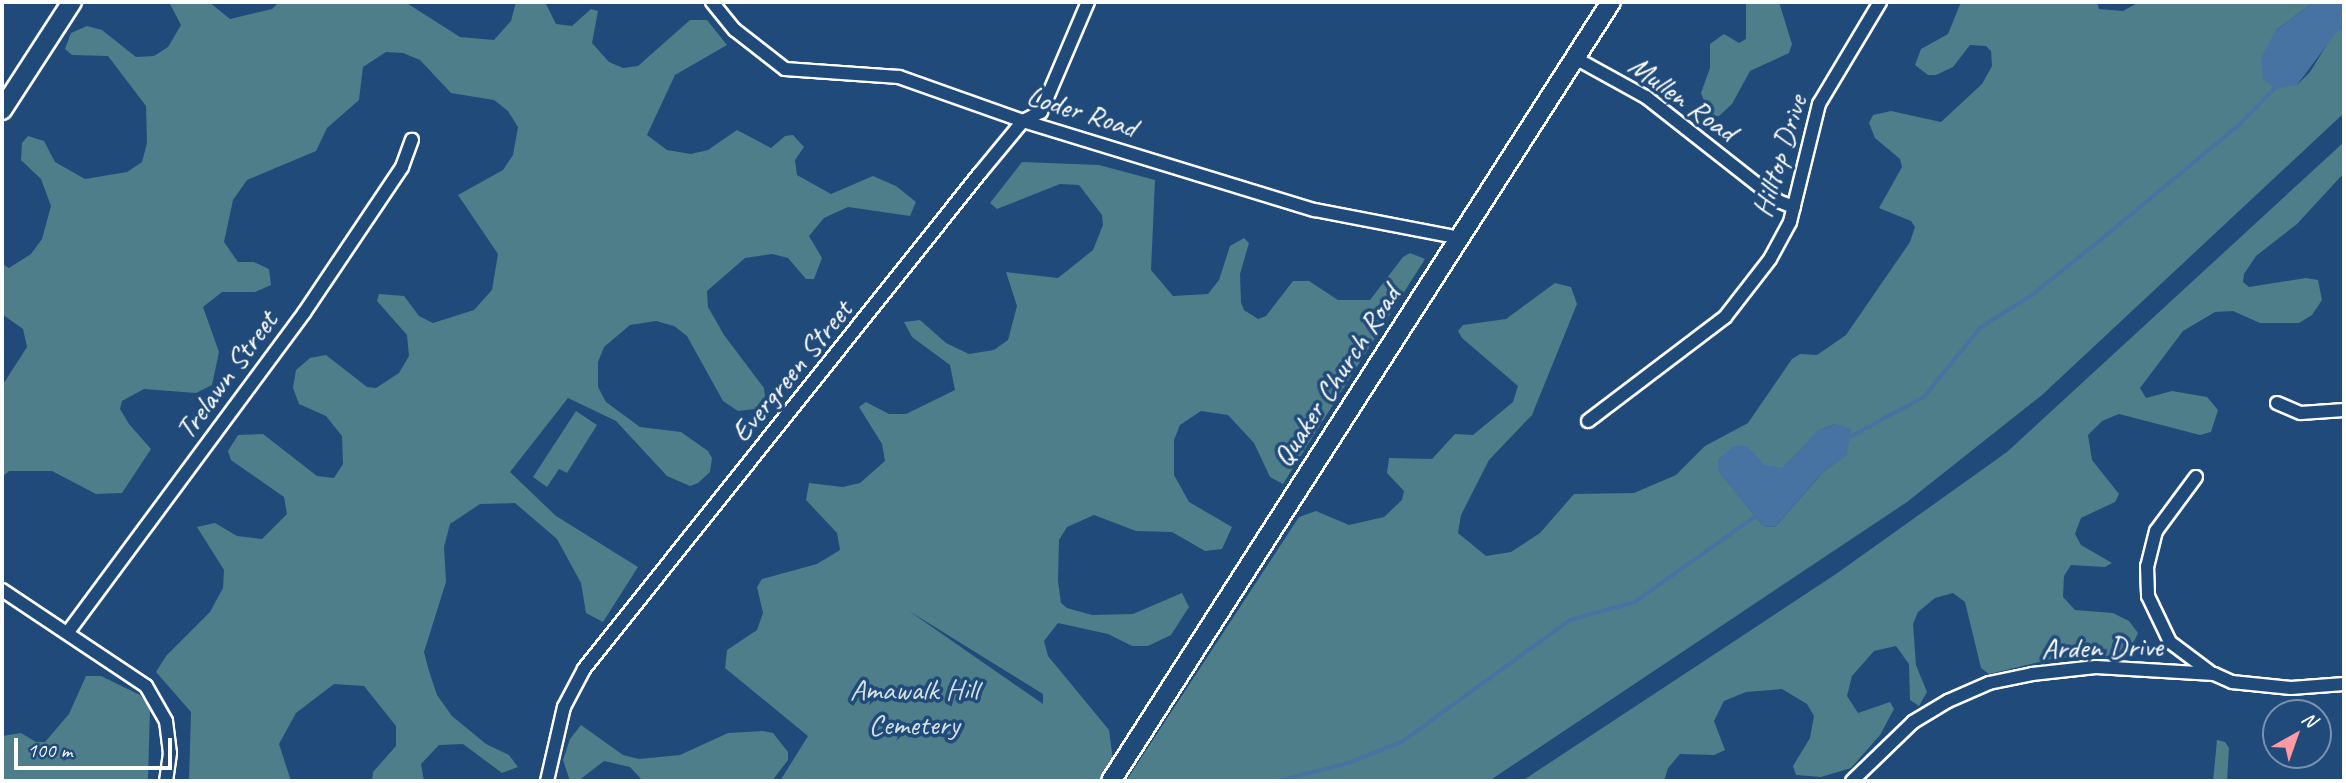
<!DOCTYPE html>
<html>
<head>
<meta charset="utf-8">
<style>
  body { margin:0 }
  #map { position:relative; width:2346px; height:783px; overflow:hidden; background:#1f4a7a; font-family:Caveat,sans-serif }
  div>[style] { position:absolute }
  [style*='--x'] { left:calc(var(--x)*1px); top:calc(var(--y)*1px); width:calc(var(--w)*1px); rotate:calc(var(--a)*1deg) }
  .green>* { inset:0; background:#4e7e89 }
  .water>* { inset:0; background:#4773a2 }
  .stream>* { height:3.5px; margin:-1.75px; padding:0 1.75px; transform-origin:1.75px; border-radius:1.75px; background:#4773a2 }
  .roads { filter:drop-shadow(2px 0 #fff) drop-shadow(-2px 0 #fff) drop-shadow(0 2px #fff) drop-shadow(0 -2px #fff) }
  .street>* { height:12px; margin:-6px; padding:0 6px; transform-origin:6px; border-radius:6px; background:#1f4a7a }
  .secondary>* { height:18px; margin:-9px; padding:0 9px; transform-origin:9px; border-radius:9px; background:#1f4a7a }
  span { translate:-50% -50%; white-space:nowrap; text-align:center; line-height:1.15; -webkit-text-stroke:7px #1f4a7a; paint-order:stroke }
  .street-label { font-size:30px; color:#fff }
  .park-label { font-size:30px; color:#d3dfe2 }
  .frame { position:absolute; inset:0; border:4px solid #fff; pointer-events:none }
  .north { position:absolute; left:2262px; top:699px; width:70px; height:70px; box-sizing:border-box; background:#1f4a7a; border:2px solid #7992af; border-radius:50%; rotate:40deg; font-size:19px; font-weight:700; line-height:28px; text-align:center; color:#fff }
  .north::after { content:''; display:block; margin:auto; width:24px; height:32px; background:#ff9aa2; clip-path:polygon(50% 0,100% 100%,50% 72%,0 100%) }
  .scale { position:absolute; left:14px; top:738px; width:158px; height:32px; box-sizing:border-box; border:4px solid #fff; border-top:0; padding-left:9px; font-size:21px; line-height:24px; white-space:nowrap; color:#fff; -webkit-text-stroke:5px #1f4a7a; paint-order:stroke }
</style>
</head>
<body>
<div id="map">
  <div class="green">
    <div style="clip-path:polygon(169px 2px,209px 2px,230px 19px,272px 9px,279px 2px,405px 2px,460px 37px,494px 40px,511px 21px,516px 2px,545px 2px,556px 24px,572px 26px,591px 9px,598px 11px,592px 43px,609px 62px,623px 68px,638px 66px,690px 20px,707px 20px,727px 45px,675px 75px,647px 135px,667px 150px,691px 154px,708px 150px,737px 130px,771px 148px,785px 136px,793px 135px,804px 147px,795px 160px,797px 175px,831px 194px,873px 176px,896px 186px,916px 202px,910px 216px,848px 207px,824px 218px,809px 236px,822px 258px,814px 279px,806px 279px,788px 258px,772px 254px,745px 258px,707px 291px,708px 307px,724px 335px,764px 388px,765px 396px,755px 409px,738px 411px,723px 401px,687px 336px,674px 326px,656px 321px,630px 325px,604px 347px,598px 362px,598px 387px,606px 402px,640px 427px,681px 432px,708px 451px,712px 458px,710px 472px,698px 483px,690px 486px,667px 476px,616px 421px,568px 398px,510px 472px,556px 516px,638px 567px,603px 622px,586px 613px,581px 583px,557px 539px,515px 503px,480px 504px,450px 524px,444px 547px,446px 582px,424px 652px,429px 671px,437px 695px,452px 716px,486px 744px,509px 755px,518px 767px,502px 773px,463px 744px,439px 745px,421px 764px,424px 781px,372px 781px,373px 772px,396px 746px,396px 726px,364px 686px,334px 684px,296px 713px,279px 744px,291px 781px,189px 781px,191px 712px,156px 672px,166px 656px,210px 612px,223px 588px,224px 570px,197px 527px,215px 523px,237px 536px,262px 539px,287px 514px,284px 497px,231px 460px,228px 451px,238px 435px,263px 434px,317px 476px,334px 478px,343px 464px,342px 436px,326px 416px,299px 404px,293px 388px,296px 370px,310px 358px,326px 355px,367px 387px,376px 388px,399px 373px,409px 356px,407px 335px,377px 301px,379px 294px,404px 296px,419px 316px,433px 323px,474px 310px,492px 290px,498px 254px,458px 195px,503px 170px,513px 155px,518px 127px,508px 111px,494px 100px,451px 93px,420px 60px,403px 53px,386px 52px,363px 67px,359px 100px,327px 128px,316px 151px,247px 180px,233px 200px,224px 242px,238px 262px,254px 262px,269px 269px,271px 285px,255px 292px,222px 292px,203px 307px,219px 352px,212px 385px,196px 393px,144px 389px,122px 401px,120px 409px,129px 424px,151px 449px,122px 493px,96px 494px,52px 471px,9px 471px,2px 477px,2px 386px,27px 347px,23px 329px,2px 314px,2px 264px,9px 268px,31px 254px,42px 239px,51px 206px,41px 179px,21px 160px,22px 143px,28px 136px,44px 141px,55px 162px,85px 179px,127px 172px,142px 162px,147px 143px,146px 106px,108px 56px,72px 55px,65px 49px,71px 33px,87px 26px,102px 30px,136px 57px,154px 56px,168px 47px,181px 25px)"></div>
    <div style="clip-path:polygon(1746px 2px,1779px 2px,1792px 44px,1789px 53px,1750px 71px,1732px 104px,1719px 116px,1710px 116px,1701px 93px,1710px 68px,1710px 44px,1724px 34px,1739px 43px,1746px 39px)"></div>
    <div style="clip-path:polygon(evenodd,1961px 2px,2097px 2px,2099px 9px,2123px 11px,2139px 2px,2314px 2px,2276px 30px,2297px 85px,2310px 72px,2344px 17px,2344px 113px,2042px 395px,1907px 502px,1489px 781px,1126px 781px,1299px 517px,1316px 511px,1349px 525px,1384px 517px,1402px 500px,1404px 491px,1387px 473px,1389px 458px,1432px 459px,1455px 434px,1473px 435px,1513px 402px,1518px 386px,1462px 338px,1458px 331px,1463px 325px,1506px 319px,1555px 283px,1571px 287px,1577px 304px,1532px 415px,1489px 460px,1461px 515px,1458px 533px,1486px 556px,1511px 552px,1540px 533px,1574px 494px,1634px 493px,1676px 475px,1705px 446px,1748px 423px,1792px 359px,1800px 354px,1817px 355px,1846px 335px,1910px 242px,1915px 227px,1911px 221px,1879px 208px,1902px 167px,1900px 159px,1875px 138px,1869px 123px,1873px 115px,1891px 111px,1941px 122px,1982px 84px,1992px 66px,1991px 51px,1986px 46px,1970px 45px,1953px 67px,1936px 75px,1928px 75px,1915px 65px,1921px 49px,1948px 34px,1961px 2px,1835px 424px,1846px 455px,1824px 471px,1775px 527px,1763px 526px,1718px 470px,1783px 468px,1819px 430px,1835px 424px)"></div>
    <div style="clip-path:polygon(2344px 142px,2344px 173px,2297px 224px,2256px 256px,2244px 274px,2243px 282px,2249px 287px,2306px 278px,2318px 280px,2322px 300px,2312px 315px,2299px 323px,2260px 323px,2233px 311px,2215px 312px,2183px 331px,2140px 388px,2146px 398px,2172px 391px,2207px 397px,2218px 410px,2211px 432px,2200px 435px,2119px 414px,2102px 421px,2088px 435px,2092px 460px,2119px 494px,2115px 502px,2081px 518px,2075px 534px,2081px 545px,2112px 563px,2105px 567px,2071px 565px,2064px 576px,2063px 597px,2075px 610px,2113px 613px,2129px 621px,2138px 633px,2131px 648px,2110px 656px,2056px 658px,1989px 674px,1981px 668px,1965px 602px,1953px 593px,1935px 598px,1918px 612px,1913px 624px,1916px 665px,1927px 692px,1919px 706px,1910px 700px,1909px 664px,1896px 646px,1874px 651px,1852px 676px,1847px 696px,1858px 713px,1890px 702px,1894px 709px,1880px 735px,1851px 768px,1821px 777px,1796px 775px,1793px 766px,1810px 738px,1814px 716px,1807px 704px,1782px 689px,1746px 692px,1724px 701px,1714px 721px,1725px 750px,1714px 755px,1680px 754px,1668px 768px,1664px 781px,1522px 781px,1836px 574px,2007px 452px)"></div>
    <div style="clip-path:polygon(evenodd,1022px 162px,1099px 165px,1155px 180px,1151px 270px,1173px 296px,1208px 294px,1219px 280px,1230px 246px,1244px 238px,1249px 243px,1240px 274px,1241px 302px,1244px 310px,1258px 319px,1266px 316px,1293px 281px,1309px 281px,1338px 300px,1370px 300px,1403px 257px,1410px 253px,1425px 259px,1283px 484px,1270px 477px,1254px 443px,1228px 415px,1201px 411px,1180px 425px,1174px 440px,1174px 475px,1189px 502px,1232px 527px,1222px 549px,1205px 551px,1172px 532px,1136px 531px,1094px 515px,1067px 527px,1059px 540px,1058px 581px,1061px 603px,1067px 608px,1092px 615px,1133px 614px,1182px 593px,1189px 607px,1171px 635px,1148px 646px,1132px 646px,1108px 634px,1058px 623px,1044px 641px,1048px 656px,1109px 730px,1113px 760px,1100px 781px,780px 781px,808px 736px,725px 668px,727px 650px,757px 630px,763px 613px,757px 587px,762px 579px,817px 564px,840px 550px,837px 533px,806px 500px,809px 483px,843px 487px,860px 483px,885px 461px,882px 444px,859px 407px,866px 402px,889px 414px,906px 414px,955px 390px,950px 365px,912px 337px,904px 322px,920px 320px,946px 343px,969px 354px,994px 350px,1008px 340px,1017px 306px,1006px 272px,1058px 278px,1093px 250px,1103px 225px,1102px 215px,1079px 185px,1060px 184px,997px 209px,990px 203px,1022px 162px,909px 611px,1043px 694px,1043px 704px,909px 611px)"></div>
    <div style="clip-path:polygon(576px 411px,597px 425px,567px 473px,559px 469px,547px 487px,533px 477px)"></div>
    <div style="clip-path:polygon(86px 676px,101px 676px,140px 695px,150px 708px,148px 781px,3px 781px,2px 736px,21px 733px,36px 742px,45px 742px,69px 714px)"></div>
    <div style="clip-path:polygon(581px 725px,623px 755px,639px 759px,680px 755px,728px 733px,763px 731px,773px 733px,788px 752px,788px 760px,772px 781px,643px 781px,630px 767px,604px 761px,578px 781px,570px 781px,563px 760px,570px 739px)"></div>
    <div style="clip-path:polygon(2217px 740px,2225px 742px,2229px 748px,2227px 781px,2213px 781px)"></div>
  </div>
  <div class="water">
    <div style="clip-path:polygon(2314px 2px,2344px 2px,2342px 25px,2297px 85px,2276px 89px,2263px 79px,2261px 58px,2276px 30px)"></div>
    <div style="clip-path:polygon(1835px 424px,1851px 429px,1847px 455px,1824px 471px,1775px 527px,1763px 526px,1718px 471px,1718px 459px,1734px 446px,1747px 446px,1765px 465px,1783px 468px,1818px 430px)"></div>
  </div>
  <div class="stream">
    <div style="--x:2334;--y:32;--w:12;--a:-31"></div>
    <div style="--x:1850;--y:437;--w:84;--a:-28.4"></div>
    <div style="--x:1924;--y:397;--w:89;--a:-50.9"></div>
    <div style="--x:1980;--y:328;--w:62;--a:-32.4"></div>
    <div style="--x:2032;--y:295;--w:77;--a:-38.7"></div>
    <div style="--x:2092;--y:247;--w:192;--a:-39.7"></div>
    <div style="--x:2240;--y:124;--w:54;--a:-45.7"></div>
    <div style="--x:1278;--y:781;--w:72;--a:-14.4"></div>
    <div style="--x:1348;--y:763;--w:58;--a:-21.3"></div>
    <div style="--x:1402;--y:742;--w:208;--a:-36"></div>
    <div style="--x:1570;--y:620;--w:67;--a:-15.5"></div>
    <div style="--x:1635;--y:602;--w:152;--a:-35.4"></div>
  </div>
  <div class="roads">
    <div class="street">
      <div style="--x:712;--y:2;--w:36;--a:51"></div>
      <div style="--x:735;--y:30;--w:63;--a:38"></div>
      <div style="--x:785;--y:69;--w:114;--a:4"></div>
      <div style="--x:899;--y:77;--w:132;--a:19.5"></div>
      <div style="--x:1023;--y:121;--w:305;--a:17"></div>
      <div style="--x:1315;--y:210;--w:148;--a:10.9"></div>
      <div style="--x:1575;--y:58;--w:81;--a:28.8"></div>
      <div style="--x:1646;--y:97;--w:168;--a:38.2"></div>
      <div style="--x:1778;--y:201;--w:17;--a:21"></div>
      <div style="--x:2277;--y:403;--w:26;--a:23"></div>
      <div style="--x:2301;--y:413;--w:43;--a:-4"></div>
      <div style="--x:1588;--y:421;--w:172;--a:-37.2"></div>
      <div style="--x:1725;--y:317;--w:73;--a:-52.2"></div>
      <div style="--x:1770;--y:259;--w:42;--a:-61.6"></div>
      <div style="--x:1790;--y:222;--w:122;--a:-76.2"></div>
      <div style="--x:1819;--y:104;--w:119;--a:-59.1"></div>
      <div style="--x:2196;--y:477;--w:67;--a:126.5"></div>
      <div style="--x:2156;--y:531;--w:36;--a:104"></div>
      <div style="--x:2147;--y:566;--w:30;--a:88"></div>
      <div style="--x:2148;--y:596;--w:51;--a:64.4"></div>
      <div style="--x:2170;--y:642;--w:50;--a:36.9"></div>
      <div style="--x:2;--y:590;--w:173;--a:33.7"></div>
      <div style="--x:146;--y:686;--w:40;--a:60.3"></div>
      <div style="--x:166;--y:721;--w:32;--a:83"></div>
      <div style="--x:170;--y:753;--w:28;--a:98"></div>
      <div style="--x:68;--y:632;--w:397;--a:-53.5"></div>
      <div style="--x:304;--y:313;--w:176;--a:-56.1"></div>
      <div style="--x:402;--y:167;--w:29;--a:-70"></div>
      <div style="--x:547;--y:781;--w:76;--a:-77.1"></div>
      <div style="--x:564;--y:707;--w:43;--a:-62.2"></div>
      <div style="--x:584;--y:669;--w:635;--a:-51.4"></div>
      <div style="--x:980;--y:173;--w:67;--a:-50.4"></div>
      <div style="--x:1023;--y:121;--w:20;--a:-27"></div>
      <div style="--x:1041;--y:112;--w:120;--a:-66.9"></div>
      <div style="--x:1852;--y:781;--w:85;--a:-44"></div>
      <div style="--x:1913;--y:722;--w:41;--a:-31"></div>
      <div style="--x:1948;--y:701;--w:45;--a:-23.7"></div>
      <div style="--x:1989;--y:683;--w:44;--a:-11.8"></div>
      <div style="--x:2032;--y:674;--w:64;--a:-6.2"></div>
      <div style="--x:2096;--y:667;--w:118;--a:3.4"></div>
      <div style="--x:2214;--y:674;--w:20;--a:24"></div>
      <div style="--x:2232;--y:682;--w:59;--a:5.8"></div>
      <div style="--x:2291;--y:688;--w:53;--a:-4.3"></div>
    </div>
    <div class="secondary">
      <div style="--x:2;--y:110;--w:129;--a:-57.1"></div>
      <div style="--x:1111;--y:781;--w:926;--a:-57.31"></div>
    </div>
  </div>
  <div class="street-label">
    <span style="left:1683px;top:98px;rotate:36deg">Mullen Road</span>
    <span style="left:1082px;top:111px;rotate:17deg">Loder Road</span>
    <span style="left:1779px;top:156px;rotate:-73deg">Hilltop Drive</span>
    <span style="left:791px;top:371px;rotate:-51deg">Evergreen Street</span>
    <span style="left:226px;top:375px;rotate:-54deg">Trelawn Street</span>
    <span style="left:1336px;top:376px;rotate:-57deg">Quaker Church Road</span>
    <span style="left:2102px;top:647px;rotate:-1deg">Arden Drive</span>
  </div>
  <div class="park-label">
    <span style="left:914px;top:706px">Amawalk Hill<br>Cemetery</span>
  </div>
  <div class="frame"></div>
  <div class="north">N</div>
  <div class="scale">100 m</div>
</div>
</body>
</html>
